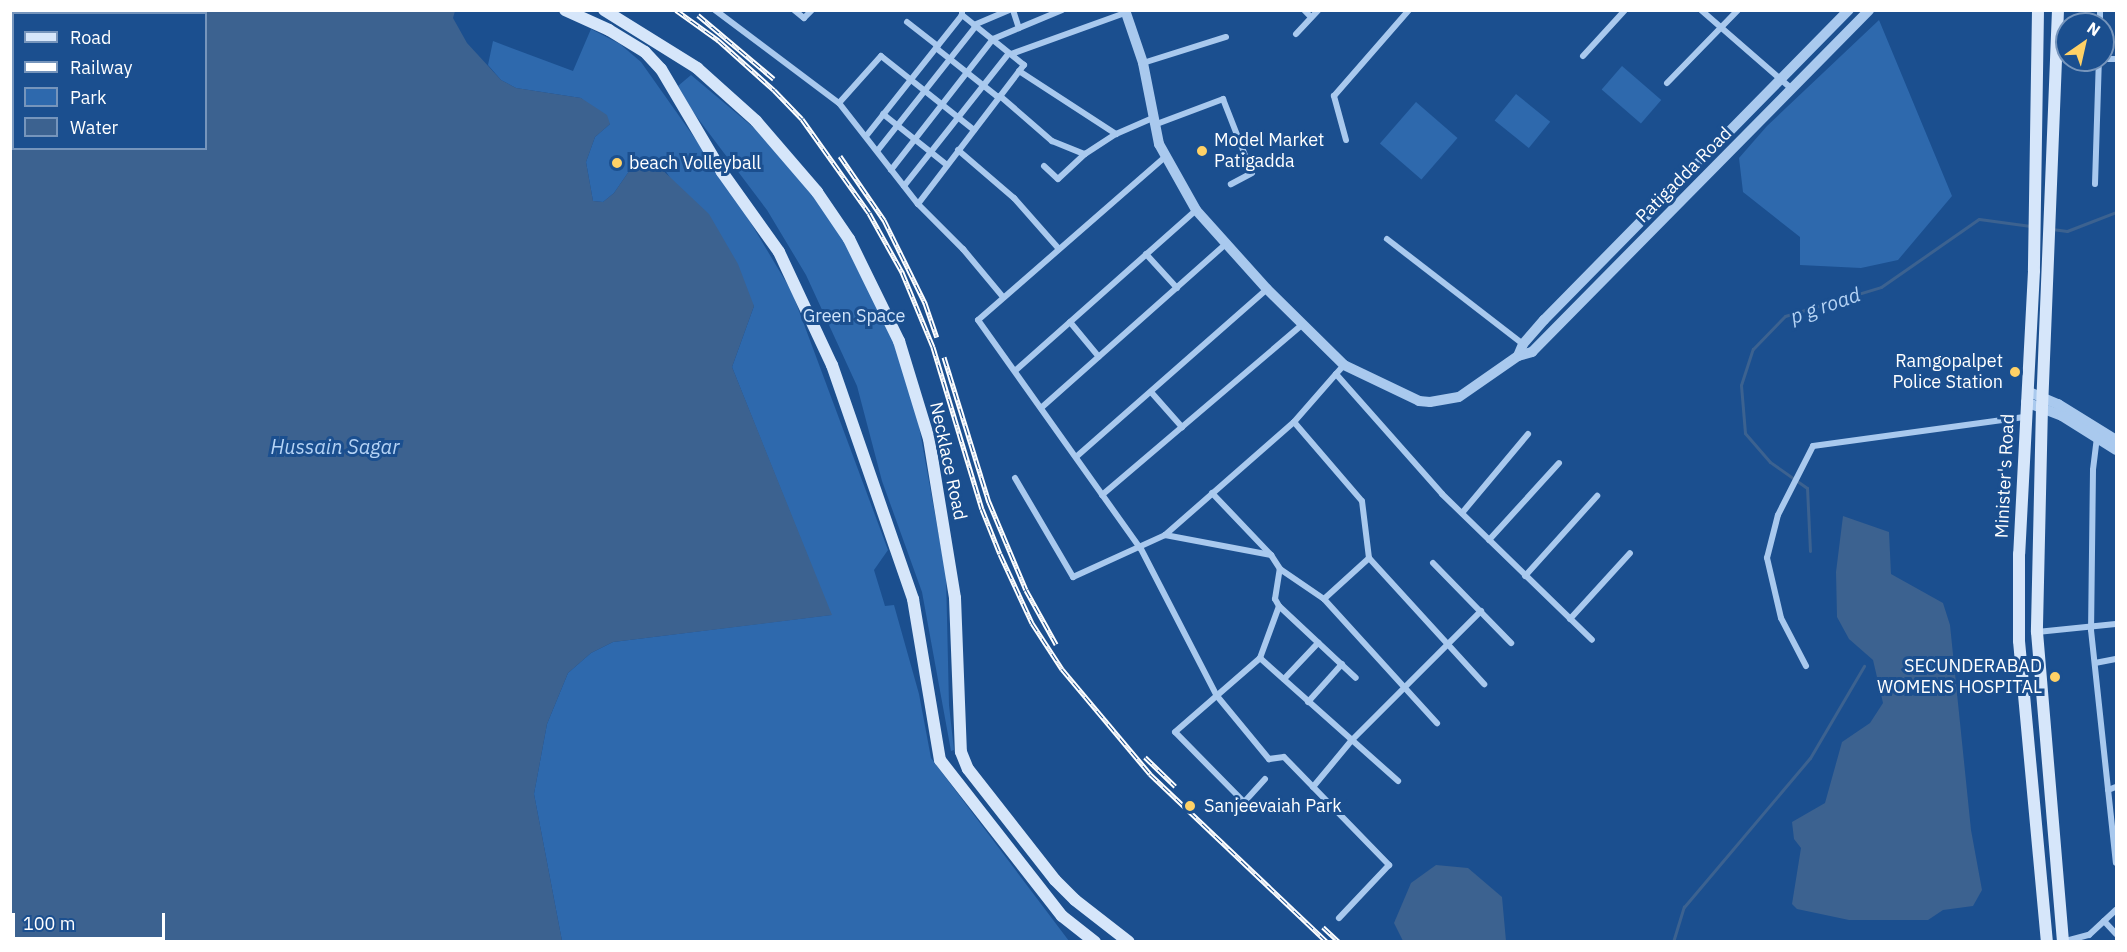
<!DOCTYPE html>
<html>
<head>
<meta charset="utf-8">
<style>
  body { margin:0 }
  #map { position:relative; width:2127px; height:952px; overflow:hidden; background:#1b4f8f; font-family:"IBM Plex Sans",sans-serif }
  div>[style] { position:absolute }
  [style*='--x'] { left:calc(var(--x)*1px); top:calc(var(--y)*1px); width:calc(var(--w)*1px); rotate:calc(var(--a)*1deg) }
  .green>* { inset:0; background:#2e69ad; transform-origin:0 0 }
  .water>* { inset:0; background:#3c6290 }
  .stream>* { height:3px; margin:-1.5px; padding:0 1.5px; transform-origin:1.5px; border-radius:1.5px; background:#3c6290 }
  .minor>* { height:6px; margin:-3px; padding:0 3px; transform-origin:3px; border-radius:3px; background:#a9c9ee }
  .tertiary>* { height:10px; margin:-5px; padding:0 5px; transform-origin:5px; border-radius:5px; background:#a9c9ee }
  .secondary>* { height:12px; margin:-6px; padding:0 6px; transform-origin:6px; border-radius:6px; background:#d6e6fa }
  .rail>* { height:5px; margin-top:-2.5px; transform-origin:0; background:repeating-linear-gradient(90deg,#1b4f8f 0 9px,#fff 0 18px); box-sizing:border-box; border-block:2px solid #fff }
  .dots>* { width:16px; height:16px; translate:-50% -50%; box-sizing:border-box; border:3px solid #1b4f8f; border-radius:50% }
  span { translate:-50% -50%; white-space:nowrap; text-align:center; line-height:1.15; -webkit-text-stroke:6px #1b4f8f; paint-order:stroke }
  .poi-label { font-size:18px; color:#fff }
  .left { translate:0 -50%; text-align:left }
  .right { translate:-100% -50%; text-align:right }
  .street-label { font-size:18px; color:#fff }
  .park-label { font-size:18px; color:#cfe3fa }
  .water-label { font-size:20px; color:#b5d3f5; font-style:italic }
  .frame { position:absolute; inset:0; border:12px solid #fff; pointer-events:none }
  .legend { position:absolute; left:12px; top:12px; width:195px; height:138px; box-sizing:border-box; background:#1b4f8f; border:2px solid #7695bc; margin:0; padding:8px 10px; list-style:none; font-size:18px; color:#fff }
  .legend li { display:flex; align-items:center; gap:12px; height:30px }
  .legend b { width:30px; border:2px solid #7695bc }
  .north { position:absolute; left:2055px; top:12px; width:60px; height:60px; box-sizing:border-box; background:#1b4f8f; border:2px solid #7695bc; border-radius:50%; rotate:34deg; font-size:16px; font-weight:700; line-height:24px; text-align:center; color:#fff }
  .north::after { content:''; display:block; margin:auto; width:21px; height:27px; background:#ffd166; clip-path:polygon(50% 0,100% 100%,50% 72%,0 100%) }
  .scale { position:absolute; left:12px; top:913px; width:153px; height:27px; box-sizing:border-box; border:3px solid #fff; border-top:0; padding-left:8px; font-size:18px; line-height:21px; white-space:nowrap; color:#fff; -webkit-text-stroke:4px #1b4f8f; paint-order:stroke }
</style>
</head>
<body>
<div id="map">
  <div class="green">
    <div style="clip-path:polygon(1879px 20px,1952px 196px,1898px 260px,1861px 268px,1800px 265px,1800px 237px,1743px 192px,1739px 158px,1767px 126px)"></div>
    <div style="clip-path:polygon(591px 29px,620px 44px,641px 62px,730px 188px,792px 292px,888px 550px,874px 570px,885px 606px,894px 605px,919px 694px,931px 758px,1069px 941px,562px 941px,534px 794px,547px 724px,568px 673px,591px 653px,613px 642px,831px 615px,732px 367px,754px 306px,663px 167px,654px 162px,634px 164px,614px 193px,603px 202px,593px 201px,586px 162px,595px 137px,610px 124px,581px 98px,516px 88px,501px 80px,488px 65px,493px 41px,573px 71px)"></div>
    <div style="left:1622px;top:66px;width:52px;height:31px;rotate:41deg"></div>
    <div style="clip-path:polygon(691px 75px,766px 138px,815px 194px,841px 235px,892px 338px,917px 415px,946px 575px,949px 705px,954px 750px,951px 751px,922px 592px,882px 481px,857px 386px,806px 275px,767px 210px,693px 112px,678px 86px)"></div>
    <div style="left:1516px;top:94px;width:44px;height:34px;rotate:39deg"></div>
    <div style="left:1416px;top:102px;width:55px;height:55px;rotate:41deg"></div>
  </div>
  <div class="water">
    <div style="clip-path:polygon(59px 11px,455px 11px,453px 18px,467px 43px,501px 80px,516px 88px,581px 98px,607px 115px,610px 124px,595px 137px,586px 162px,593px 201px,603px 202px,614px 193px,634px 164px,654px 162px,709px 214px,738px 264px,754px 306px,732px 367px,832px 615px,613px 642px,591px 653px,568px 673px,547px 724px,534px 794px,562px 941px,11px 941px,11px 23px,13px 22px,14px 148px,206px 148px,206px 14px,54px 13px)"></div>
    <div style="clip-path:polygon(1843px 516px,1889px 532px,1891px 574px,1943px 603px,1950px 625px,1971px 830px,1982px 890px,1973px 906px,1943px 910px,1928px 920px,1849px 920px,1797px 909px,1792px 904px,1801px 848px,1794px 839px,1792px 822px,1825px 803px,1842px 742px,1870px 723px,1883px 703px,1873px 660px,1849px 639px,1837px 617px,1836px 572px)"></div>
    <div style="clip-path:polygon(1436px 865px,1468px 868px,1502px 897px,1506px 941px,1403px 941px,1394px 923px,1411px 883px)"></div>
  </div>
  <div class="stream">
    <div style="--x:2052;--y:229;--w:15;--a:8"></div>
    <div style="--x:2067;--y:231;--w:53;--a:-21.2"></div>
    <div style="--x:1810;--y:551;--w:63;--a:-92.7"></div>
    <div style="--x:1807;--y:488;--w:45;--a:-144.9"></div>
    <div style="--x:1770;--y:462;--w:38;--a:-131"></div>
    <div style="--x:1745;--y:433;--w:48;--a:-94.8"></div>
    <div style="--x:1741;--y:385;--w:38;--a:-72"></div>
    <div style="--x:1753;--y:349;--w:46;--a:-45.9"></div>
    <div style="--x:1785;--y:316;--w:100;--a:-16.8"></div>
    <div style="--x:1881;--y:287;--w:119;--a:-34.8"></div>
    <div style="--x:1979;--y:219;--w:52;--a:7.7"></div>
    <div style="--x:1673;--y:942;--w:37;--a:-73"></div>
    <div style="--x:1684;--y:907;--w:195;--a:-49.8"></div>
    <div style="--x:1810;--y:758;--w:107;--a:-59.6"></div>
  </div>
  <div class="minor">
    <div style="--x:715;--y:10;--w:155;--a:36.9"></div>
    <div style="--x:839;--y:103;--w:128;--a:52"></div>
    <div style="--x:918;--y:204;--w:64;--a:45"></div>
    <div style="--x:963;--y:249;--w:62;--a:50.2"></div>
    <div style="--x:794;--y:10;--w:13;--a:39"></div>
    <div style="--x:804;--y:18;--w:11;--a:-45"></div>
    <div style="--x:1013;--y:10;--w:19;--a:72"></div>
    <div style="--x:1304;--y:10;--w:10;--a:45"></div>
    <div style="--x:1701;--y:10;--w:121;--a:41"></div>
    <div style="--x:907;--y:22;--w:39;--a:38"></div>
    <div style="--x:2100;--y:24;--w:14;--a:-90"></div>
    <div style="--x:974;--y:25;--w:39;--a:-23"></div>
    <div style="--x:1296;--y:34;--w:33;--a:-47"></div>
    <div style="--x:936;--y:48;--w:80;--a:38.4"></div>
    <div style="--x:1011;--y:54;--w:121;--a:-19.8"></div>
    <div style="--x:1583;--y:56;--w:62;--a:-47.6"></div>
    <div style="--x:2103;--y:59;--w:13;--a:0"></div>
    <div style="--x:1143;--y:63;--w:87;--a:-17.4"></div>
    <div style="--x:1019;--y:71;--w:116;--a:33"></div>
    <div style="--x:1667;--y:83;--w:102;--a:-45.8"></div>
    <div style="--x:1000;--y:96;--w:69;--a:40.9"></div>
    <div style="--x:1052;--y:141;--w:35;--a:22"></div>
    <div style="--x:1085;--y:154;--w:37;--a:-33"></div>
    <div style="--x:1116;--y:134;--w:40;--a:-23.4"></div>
    <div style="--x:839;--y:103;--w:63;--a:-48.2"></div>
    <div style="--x:881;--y:56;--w:119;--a:38.5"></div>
    <div style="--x:883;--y:114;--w:82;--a:38.6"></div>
    <div style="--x:1154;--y:125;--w:74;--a:-20.6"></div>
    <div style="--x:1223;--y:99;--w:79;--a:68.6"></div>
    <div style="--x:1252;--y:173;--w:24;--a:152"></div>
    <div style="--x:867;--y:135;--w:153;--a:-51.6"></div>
    <div style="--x:1346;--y:140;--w:46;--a:-105.3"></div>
    <div style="--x:1334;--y:96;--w:114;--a:-48.9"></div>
    <div style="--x:878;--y:150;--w:158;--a:-51.7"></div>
    <div style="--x:958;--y:150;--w:74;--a:40.6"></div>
    <div style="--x:1014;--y:198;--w:68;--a:48.6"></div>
    <div style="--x:1165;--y:157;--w:248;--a:138.9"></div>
    <div style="--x:978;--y:320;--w:281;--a:54.6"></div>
    <div style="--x:1141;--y:549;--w:165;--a:62.7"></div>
    <div style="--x:1217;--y:696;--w:82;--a:50.5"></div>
    <div style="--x:1269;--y:759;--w:15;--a:-8"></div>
    <div style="--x:1284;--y:757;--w:151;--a:45.8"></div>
    <div style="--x:1389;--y:865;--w:73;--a:133.3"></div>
    <div style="--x:1044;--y:166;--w:19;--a:43"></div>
    <div style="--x:1058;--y:179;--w:37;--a:-43"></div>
    <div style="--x:891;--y:170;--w:166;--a:-52.1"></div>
    <div style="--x:993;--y:39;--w:75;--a:-22.8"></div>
    <div style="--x:2095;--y:184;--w:124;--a:-88.2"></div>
    <div style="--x:904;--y:186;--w:169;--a:-51.7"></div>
    <div style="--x:918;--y:204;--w:175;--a:-52.7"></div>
    <div style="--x:1024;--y:65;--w:80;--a:-141.1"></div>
    <div style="--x:962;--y:15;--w:5;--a:-90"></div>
    <div style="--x:1387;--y:239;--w:172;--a:37.7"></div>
    <div style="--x:1146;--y:254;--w:46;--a:47.6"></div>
    <div style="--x:1070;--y:322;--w:45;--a:50.4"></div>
    <div style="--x:1344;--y:365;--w:12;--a:132"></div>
    <div style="--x:1336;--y:374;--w:160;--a:48.5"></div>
    <div style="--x:1442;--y:494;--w:209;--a:44.2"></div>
    <div style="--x:1016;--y:370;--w:241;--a:-41.6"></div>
    <div style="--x:1151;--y:392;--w:47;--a:48.5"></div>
    <div style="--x:1041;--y:408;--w:247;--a:-41.6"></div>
    <div style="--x:1294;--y:422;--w:104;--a:49.3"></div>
    <div style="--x:1362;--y:501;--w:57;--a:83"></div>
    <div style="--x:1369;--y:558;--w:171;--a:47.6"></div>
    <div style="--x:2097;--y:437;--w:33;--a:97"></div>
    <div style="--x:2093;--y:470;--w:160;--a:90.7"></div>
    <div style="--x:2091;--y:630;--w:234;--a:83.9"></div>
    <div style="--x:1076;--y:457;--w:254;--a:-41.3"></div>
    <div style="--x:1015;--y:478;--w:115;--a:59.6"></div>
    <div style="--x:1073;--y:577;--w:101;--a:-24.5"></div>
    <div style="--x:1165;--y:535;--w:171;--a:-41.2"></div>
    <div style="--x:1294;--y:422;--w:64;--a:-48.8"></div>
    <div style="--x:1212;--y:493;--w:86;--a:46.4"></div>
    <div style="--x:1102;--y:495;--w:264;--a:-40.4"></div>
    <div style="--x:1462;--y:513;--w:103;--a:-50.1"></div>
    <div style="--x:1165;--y:535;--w:108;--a:10.7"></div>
    <div style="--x:1271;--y:555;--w:17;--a:57"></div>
    <div style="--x:1280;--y:569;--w:53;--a:34.3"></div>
    <div style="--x:1324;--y:599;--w:61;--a:-42.3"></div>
    <div style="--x:1489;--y:540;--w:104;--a:-47.7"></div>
    <div style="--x:1433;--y:563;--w:112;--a:45.7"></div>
    <div style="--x:1525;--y:576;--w:108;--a:-48"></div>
    <div style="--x:1324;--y:599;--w:168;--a:47.7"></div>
    <div style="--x:1279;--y:606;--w:105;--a:43.1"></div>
    <div style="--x:1570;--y:619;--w:89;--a:-47.7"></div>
    <div style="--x:2037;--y:632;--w:79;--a:-5.8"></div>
    <div style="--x:1260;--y:658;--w:185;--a:41.7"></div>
    <div style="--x:2095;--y:663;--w:21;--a:-11"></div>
    <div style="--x:1806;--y:666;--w:54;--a:-117.5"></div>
    <div style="--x:1781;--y:618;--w:62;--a:-103.1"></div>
    <div style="--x:1767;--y:558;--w:44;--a:-75.7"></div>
    <div style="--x:1778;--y:515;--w:77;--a:-63.1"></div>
    <div style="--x:1813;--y:446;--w:215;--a:-7.8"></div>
    <div style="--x:1284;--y:679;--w:50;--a:-46.6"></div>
    <div style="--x:1308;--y:702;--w:51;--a:-48.2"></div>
    <div style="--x:1265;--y:779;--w:31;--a:132"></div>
    <div style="--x:1244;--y:802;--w:98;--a:-134.6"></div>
    <div style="--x:1175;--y:732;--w:113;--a:-41"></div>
    <div style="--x:1260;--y:658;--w:55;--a:-69.9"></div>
    <div style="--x:1279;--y:606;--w:8;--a:-120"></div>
    <div style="--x:1275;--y:599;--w:30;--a:-81"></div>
    <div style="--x:1313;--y:787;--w:60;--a:-50.4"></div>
    <div style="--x:1351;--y:741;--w:184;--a:-45"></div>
    <div style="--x:2108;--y:790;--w:9;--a:-21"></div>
    <div style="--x:2104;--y:921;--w:18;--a:47"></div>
    <div style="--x:2062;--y:942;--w:28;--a:-15"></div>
    <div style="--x:2089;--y:935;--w:37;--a:-43"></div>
  </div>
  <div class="tertiary">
    <div style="--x:1125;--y:10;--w:56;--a:71.2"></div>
    <div style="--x:1143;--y:63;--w:83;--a:78.8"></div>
    <div style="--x:1159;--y:144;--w:76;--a:60.7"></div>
    <div style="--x:1196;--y:210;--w:106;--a:48.1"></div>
    <div style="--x:1267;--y:289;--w:108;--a:44.6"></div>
    <div style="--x:1344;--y:365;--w:83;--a:25.6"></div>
    <div style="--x:1419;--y:401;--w:11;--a:5"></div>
    <div style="--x:1430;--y:402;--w:29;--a:-10"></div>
    <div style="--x:1459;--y:397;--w:72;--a:-34.8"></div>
    <div style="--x:1518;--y:356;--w:15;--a:-16"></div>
    <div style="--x:1532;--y:352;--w:480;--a:-45.4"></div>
    <div style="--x:1518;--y:356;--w:13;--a:-67"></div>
    <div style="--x:1523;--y:344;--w:32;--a:-49"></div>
    <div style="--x:1544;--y:320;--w:435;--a:-45.5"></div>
    <div style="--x:2027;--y:391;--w:34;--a:23"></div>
    <div style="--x:2058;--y:404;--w:68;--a:31.8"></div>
    <div style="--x:2026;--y:402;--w:39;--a:21"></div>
    <div style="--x:2062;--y:416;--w:64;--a:32.2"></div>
  </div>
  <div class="secondary">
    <div style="--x:565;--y:10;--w:48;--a:24.4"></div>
    <div style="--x:609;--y:30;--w:42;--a:31.4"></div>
    <div style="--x:645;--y:52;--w:23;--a:47"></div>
    <div style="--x:661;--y:69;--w:120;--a:59.4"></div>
    <div style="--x:722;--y:172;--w:98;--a:54.5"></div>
    <div style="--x:779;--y:252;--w:125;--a:64.9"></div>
    <div style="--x:832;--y:365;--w:248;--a:70.9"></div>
    <div style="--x:913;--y:599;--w:163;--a:80.5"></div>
    <div style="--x:940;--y:760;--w:198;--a:52"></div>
    <div style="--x:1062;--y:916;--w:42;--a:38.2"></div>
    <div style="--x:604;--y:10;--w:110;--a:31.9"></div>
    <div style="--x:697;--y:68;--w:79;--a:41.9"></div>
    <div style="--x:756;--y:121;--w:94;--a:49.3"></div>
    <div style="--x:817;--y:192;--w:57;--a:55.8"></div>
    <div style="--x:849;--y:239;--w:114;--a:63.9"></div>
    <div style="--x:899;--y:341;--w:102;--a:73"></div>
    <div style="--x:929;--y:439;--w:161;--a:80.7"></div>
    <div style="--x:955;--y:598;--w:154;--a:87.8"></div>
    <div style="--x:961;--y:752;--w:18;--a:68"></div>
    <div style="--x:968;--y:769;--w:141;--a:51.9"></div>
    <div style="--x:1055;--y:880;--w:28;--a:45"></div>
    <div style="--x:1075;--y:900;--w:68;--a:37.9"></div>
    <div style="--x:2038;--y:10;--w:261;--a:90.9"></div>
    <div style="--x:2034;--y:271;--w:283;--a:93"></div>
    <div style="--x:2019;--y:554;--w:87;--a:90"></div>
    <div style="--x:2019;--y:641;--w:302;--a:84.7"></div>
    <div style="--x:2058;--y:10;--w:396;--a:92.3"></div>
    <div style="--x:2042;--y:406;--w:226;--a:91.3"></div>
    <div style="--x:2037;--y:632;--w:311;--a:85.2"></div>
  </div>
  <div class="rail">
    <div style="--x:676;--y:10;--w:52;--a:35.5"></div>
    <div style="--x:718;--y:40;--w:75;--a:41.8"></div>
    <div style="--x:774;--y:90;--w:40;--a:46"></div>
    <div style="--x:802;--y:119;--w:115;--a:54.5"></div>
    <div style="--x:869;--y:213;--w:68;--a:60.8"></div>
    <div style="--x:902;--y:272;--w:81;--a:67.5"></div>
    <div style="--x:933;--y:347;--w:169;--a:73.2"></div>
    <div style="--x:982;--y:509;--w:48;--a:68.2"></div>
    <div style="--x:1000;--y:554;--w:76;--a:65.1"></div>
    <div style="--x:1032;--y:623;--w:55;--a:56.9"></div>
    <div style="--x:1062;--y:669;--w:137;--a:50"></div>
    <div style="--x:1150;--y:774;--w:244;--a:43.5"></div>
    <div style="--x:698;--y:15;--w:99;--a:40.1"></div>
    <div style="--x:840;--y:156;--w:78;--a:55.5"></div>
    <div style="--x:884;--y:220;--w:93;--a:63.7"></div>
    <div style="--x:925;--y:303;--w:36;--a:71"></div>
    <div style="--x:944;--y:357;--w:152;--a:72.8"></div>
    <div style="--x:989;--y:502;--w:95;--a:67.2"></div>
    <div style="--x:1026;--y:590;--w:62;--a:60.9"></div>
    <div style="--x:1145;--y:757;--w:42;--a:44"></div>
    <div style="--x:1323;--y:927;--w:22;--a:43"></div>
  </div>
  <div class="dots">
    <div style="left:1202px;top:151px;background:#ffd166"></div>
    <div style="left:617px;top:163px;background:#ffd166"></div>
    <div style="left:2015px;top:372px;background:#ffd166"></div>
    <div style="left:2055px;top:677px;background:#ffd166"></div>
    <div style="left:1190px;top:806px;background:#ffd166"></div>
  </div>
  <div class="poi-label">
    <span class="left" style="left:1214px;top:151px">Model Market<br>Patigadda</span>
    <span class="left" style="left:629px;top:163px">beach Volleyball</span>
    <span class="right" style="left:2003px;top:372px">Ramgopalpet<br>Police Station</span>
    <span class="right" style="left:2042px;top:677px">SECUNDERABAD<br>WOMENS HOSPITAL</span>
    <span class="left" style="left:1204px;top:806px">Sanjeevaiah Park</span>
  </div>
  <div class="street-label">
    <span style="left:1684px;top:175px;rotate:-45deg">Patigadda Road</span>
    <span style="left:948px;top:461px;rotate:78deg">Necklace Road</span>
    <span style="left:2005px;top:476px;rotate:-87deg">Minister's Road</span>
  </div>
  <div class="park-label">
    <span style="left:854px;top:316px">Green Space</span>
  </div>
  <div class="water-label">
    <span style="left:1825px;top:305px;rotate:-19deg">p g road</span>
    <span style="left:335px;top:446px">Hussain Sagar</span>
  </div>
  <div class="frame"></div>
  <ul class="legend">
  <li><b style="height:8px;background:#d6e6fa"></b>Road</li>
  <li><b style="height:8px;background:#fff"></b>Railway</li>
  <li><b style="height:16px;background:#2e69ad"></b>Park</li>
  <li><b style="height:16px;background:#3c6290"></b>Water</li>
  </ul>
  <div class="north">N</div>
  <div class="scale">100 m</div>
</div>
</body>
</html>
